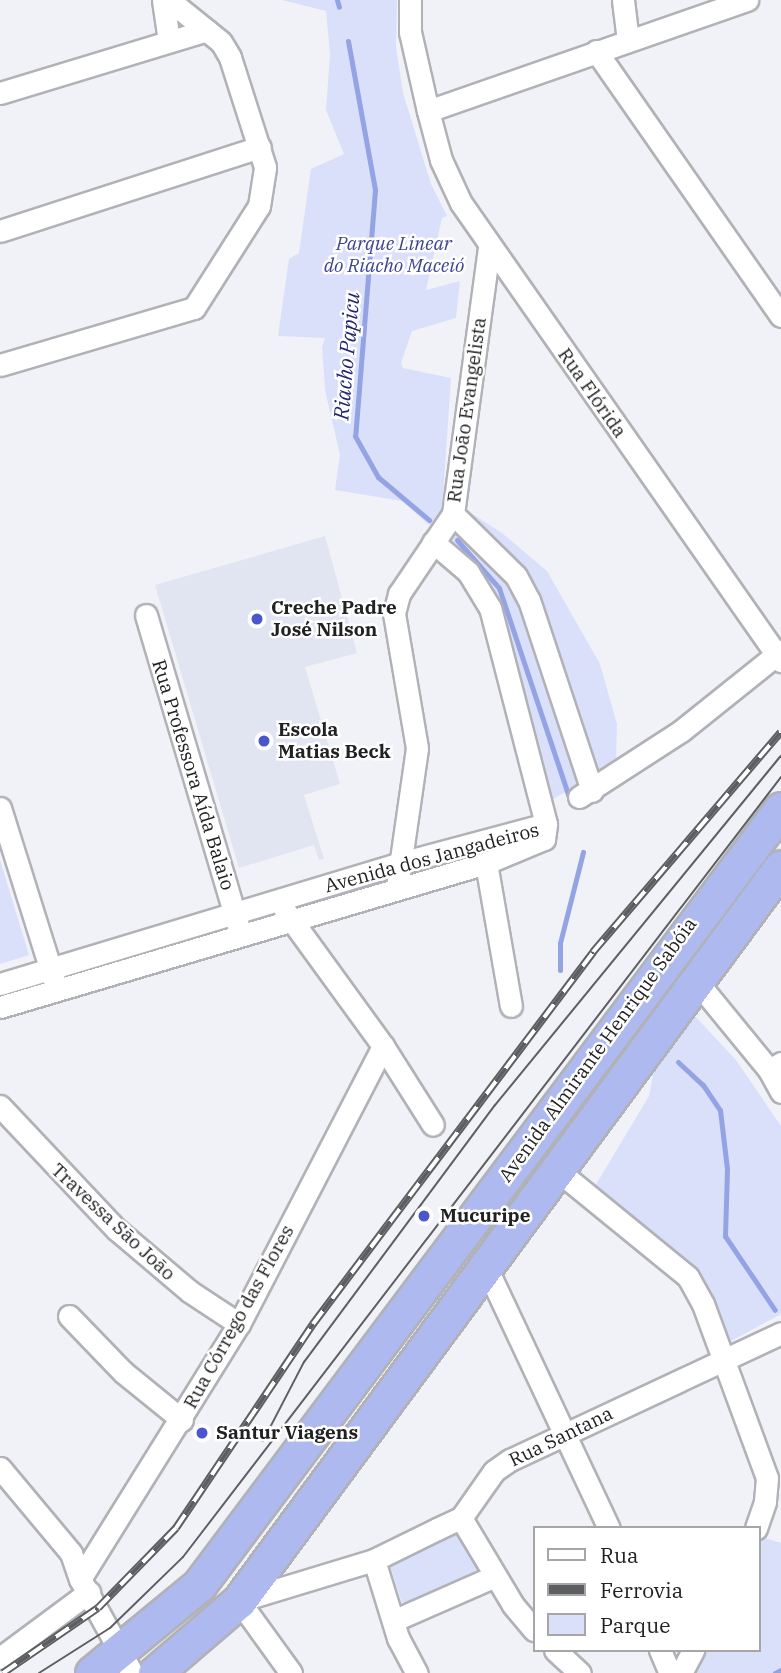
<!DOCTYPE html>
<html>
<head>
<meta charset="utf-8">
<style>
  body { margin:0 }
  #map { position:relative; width:781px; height:1673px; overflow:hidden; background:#f0f2f8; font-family:"IBM Plex Serif",serif }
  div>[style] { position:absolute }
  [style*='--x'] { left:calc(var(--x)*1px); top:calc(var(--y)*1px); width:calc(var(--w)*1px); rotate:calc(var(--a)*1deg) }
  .built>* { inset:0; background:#e1e5f2 }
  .green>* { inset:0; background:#dae0f9 }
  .stream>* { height:5px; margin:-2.5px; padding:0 2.5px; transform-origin:2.5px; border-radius:2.5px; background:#94a3e3 }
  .roads { filter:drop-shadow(2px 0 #b1b2b8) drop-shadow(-2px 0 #b1b2b8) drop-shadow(0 2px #b1b2b8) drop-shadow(0 -2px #b1b2b8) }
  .minor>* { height:21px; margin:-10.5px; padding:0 10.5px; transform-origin:10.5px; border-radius:10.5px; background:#fff }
  .trunk>* { height:33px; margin:-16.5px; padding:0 16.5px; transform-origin:16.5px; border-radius:16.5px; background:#aebaef }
  .tram>* { height:2px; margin:-1px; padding:0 1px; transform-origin:1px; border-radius:1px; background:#5d5e61 }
  .rail>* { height:8px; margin-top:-4px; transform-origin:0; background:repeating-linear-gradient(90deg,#fff 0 16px,#5d5e61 0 32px); box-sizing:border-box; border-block:2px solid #5d5e61 }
  .dots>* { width:19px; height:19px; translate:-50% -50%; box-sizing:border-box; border:4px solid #fff; border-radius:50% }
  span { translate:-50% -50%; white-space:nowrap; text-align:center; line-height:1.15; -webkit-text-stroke:5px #fff; paint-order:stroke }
  .park-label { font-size:19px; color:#3b4592; font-style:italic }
  .street-label { font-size:19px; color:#212123 }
  .poi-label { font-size:19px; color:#212123; font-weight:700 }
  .left { translate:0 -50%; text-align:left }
  .water-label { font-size:21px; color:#222770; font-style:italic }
  .legend { position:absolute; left:533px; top:1526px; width:228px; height:126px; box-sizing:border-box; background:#fff; border:2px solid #a6a6a7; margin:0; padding:9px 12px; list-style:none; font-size:21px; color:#212123 }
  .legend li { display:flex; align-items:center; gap:14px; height:35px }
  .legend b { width:35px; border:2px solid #a6a6a7 }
</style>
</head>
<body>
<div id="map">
  <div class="built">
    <div style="clip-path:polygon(325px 536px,357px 653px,305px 667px,340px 784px,304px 795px,324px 859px,319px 860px,314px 845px,239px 868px,155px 585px)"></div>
  </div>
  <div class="green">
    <div style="clip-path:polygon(282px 0,397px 0,396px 47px,403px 93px,431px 184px,447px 216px,442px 218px,426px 290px,460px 281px,456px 318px,412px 331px,401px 363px,403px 368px,451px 378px,442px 512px,429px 525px,402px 501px,335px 490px,340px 455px,325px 390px,322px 347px,325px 338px,278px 336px,289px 259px,299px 253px,311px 169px,344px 154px,326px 110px,330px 54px,326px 11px)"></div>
    <div style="clip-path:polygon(468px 511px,502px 533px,547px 571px,600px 664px,617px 724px,616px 764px,553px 799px,490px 585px,468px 560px,444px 543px)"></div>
    <div style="clip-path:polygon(0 860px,29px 955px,0 964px)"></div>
    <div style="clip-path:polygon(695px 1016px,736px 1060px,781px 1126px,781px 1314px,731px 1341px,707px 1293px,645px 1228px,595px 1186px,649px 1096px,654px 1070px)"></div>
    <div style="clip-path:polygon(466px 1529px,484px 1576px,402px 1603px,389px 1563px)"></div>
    <div style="clip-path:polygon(758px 1536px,781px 1543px,781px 1673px,696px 1673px,706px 1650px,758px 1650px)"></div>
  </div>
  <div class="stream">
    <div style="--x:337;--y:0;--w:7;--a:74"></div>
    <div style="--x:348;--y:41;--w:151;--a:79.7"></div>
    <div style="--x:375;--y:190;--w:247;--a:94.6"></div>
    <div style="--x:355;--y:436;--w:47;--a:60.7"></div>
    <div style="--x:378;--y:477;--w:67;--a:40.1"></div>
    <div style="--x:457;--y:540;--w:64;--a:48.8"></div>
    <div style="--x:499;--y:588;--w:220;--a:71.5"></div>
    <div style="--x:560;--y:970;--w:27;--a:-90"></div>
    <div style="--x:560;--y:943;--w:94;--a:-75.8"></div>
    <div style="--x:678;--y:1062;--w:34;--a:43"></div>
    <div style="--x:703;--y:1085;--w:30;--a:56"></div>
    <div style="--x:720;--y:1110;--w:59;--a:83.2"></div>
    <div style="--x:727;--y:1169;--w:67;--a:91.7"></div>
    <div style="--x:725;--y:1236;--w:89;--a:56"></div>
    <div style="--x:775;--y:1673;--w:7;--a:-27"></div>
  </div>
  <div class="roads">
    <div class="minor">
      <div style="--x:163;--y:0;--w:41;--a:81.7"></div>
      <div style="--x:410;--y:0;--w:32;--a:90"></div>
      <div style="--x:410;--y:32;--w:81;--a:77.2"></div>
      <div style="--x:428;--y:111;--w:51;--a:75.1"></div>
      <div style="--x:441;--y:160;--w:47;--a:65.1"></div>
      <div style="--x:461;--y:203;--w:559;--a:55.06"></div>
      <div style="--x:623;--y:0;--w:41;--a:83"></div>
      <div style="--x:596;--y:51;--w:323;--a:55.1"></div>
      <div style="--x:0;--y:93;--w:216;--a:-16.9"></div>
      <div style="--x:428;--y:111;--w:338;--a:-19.2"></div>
      <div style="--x:0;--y:231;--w:273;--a:-17.9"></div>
      <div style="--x:0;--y:365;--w:202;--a:-16.4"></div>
      <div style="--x:194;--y:308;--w:121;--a:-57.5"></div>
      <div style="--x:259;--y:206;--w:39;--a:-81"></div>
      <div style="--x:265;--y:167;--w:115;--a:-107.7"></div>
      <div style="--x:230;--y:57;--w:17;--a:-121"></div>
      <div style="--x:221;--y:42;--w:67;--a:-141.1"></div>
      <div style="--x:453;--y:514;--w:88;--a:44.5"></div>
      <div style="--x:516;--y:576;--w:27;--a:62"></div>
      <div style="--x:529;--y:600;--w:201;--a:71.7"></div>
      <div style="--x:146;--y:615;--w:324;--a:73.5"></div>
      <div style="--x:579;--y:797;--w:121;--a:-32.9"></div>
      <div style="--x:681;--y:731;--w:128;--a:-38.7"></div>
      <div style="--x:0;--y:808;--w:183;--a:72.6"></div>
      <div style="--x:486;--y:863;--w:145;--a:80.1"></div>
      <div style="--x:397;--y:887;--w:140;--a:-81.8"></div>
      <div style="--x:417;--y:748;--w:137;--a:-99.7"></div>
      <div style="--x:394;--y:613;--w:20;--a:-75"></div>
      <div style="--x:399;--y:594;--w:97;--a:-56"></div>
      <div style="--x:453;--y:514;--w:268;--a:-82.3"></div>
      <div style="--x:285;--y:911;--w:167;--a:54"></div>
      <div style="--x:383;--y:1046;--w:93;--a:57.7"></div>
      <div style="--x:697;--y:982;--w:114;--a:50.7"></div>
      <div style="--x:769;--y:1070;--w:14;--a:-30"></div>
      <div style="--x:0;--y:984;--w:415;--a:-16.8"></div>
      <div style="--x:397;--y:864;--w:154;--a:-15"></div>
      <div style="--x:0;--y:1007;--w:507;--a:-16.5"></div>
      <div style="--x:486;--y:863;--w:63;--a:-22.5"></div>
      <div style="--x:544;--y:839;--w:15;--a:-82"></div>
      <div style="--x:546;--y:824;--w:223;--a:-104.5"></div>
      <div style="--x:490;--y:608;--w:42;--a:-121.4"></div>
      <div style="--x:468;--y:572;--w:46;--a:-139.4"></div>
      <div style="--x:769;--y:1070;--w:25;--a:61"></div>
      <div style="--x:0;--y:1106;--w:169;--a:46.7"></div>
      <div style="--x:116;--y:1229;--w:96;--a:40.3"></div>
      <div style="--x:189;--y:1291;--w:60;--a:33.4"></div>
      <div style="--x:557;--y:1170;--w:169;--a:39.2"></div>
      <div style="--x:688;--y:1277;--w:31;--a:61"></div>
      <div style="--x:703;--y:1304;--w:185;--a:69.8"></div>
      <div style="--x:767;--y:1478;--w:24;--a:95"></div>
      <div style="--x:765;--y:1502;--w:28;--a:109"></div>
      <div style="--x:481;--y:1273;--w:15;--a:37"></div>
      <div style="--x:493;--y:1282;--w:272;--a:64.8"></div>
      <div style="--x:69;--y:1316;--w:78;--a:46"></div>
      <div style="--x:123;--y:1372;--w:76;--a:39.1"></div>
      <div style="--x:0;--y:1468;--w:111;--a:50.1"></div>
      <div style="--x:71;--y:1553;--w:28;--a:71"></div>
      <div style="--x:80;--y:1579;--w:107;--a:61"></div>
      <div style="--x:461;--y:1518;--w:101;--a:59.1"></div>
      <div style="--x:513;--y:1605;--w:33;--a:50"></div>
      <div style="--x:374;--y:1560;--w:82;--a:72.9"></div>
      <div style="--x:398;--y:1638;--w:40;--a:62"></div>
      <div style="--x:80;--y:1579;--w:301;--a:-58.1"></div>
      <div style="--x:239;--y:1324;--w:313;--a:-62.6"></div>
      <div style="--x:395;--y:1620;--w:109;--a:-23.7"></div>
      <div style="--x:555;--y:1650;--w:34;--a:43"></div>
      <div style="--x:660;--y:1650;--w:25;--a:67"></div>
      <div style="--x:0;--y:1658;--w:111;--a:-36.6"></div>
      <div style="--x:291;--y:1673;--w:89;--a:-125.8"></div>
      <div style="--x:239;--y:1601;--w:141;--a:-16.9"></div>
      <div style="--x:374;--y:1560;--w:70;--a:-26.2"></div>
      <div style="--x:437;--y:1529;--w:26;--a:-25"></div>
      <div style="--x:461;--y:1518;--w:57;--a:-54.9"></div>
      <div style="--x:494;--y:1471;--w:19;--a:-35"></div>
      <div style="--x:510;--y:1460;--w:299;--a:-25.1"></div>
      <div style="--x:681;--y:1673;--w:26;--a:-62"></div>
    </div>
    <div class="trunk">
      <div style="--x:92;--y:1673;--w:139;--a:-39.4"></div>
      <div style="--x:199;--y:1585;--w:970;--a:-53.13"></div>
      <div style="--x:155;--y:1673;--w:111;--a:-40.6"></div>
      <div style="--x:239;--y:1601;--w:912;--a:-53.56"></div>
    </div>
  </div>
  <div class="tram">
    <div style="--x:263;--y:1441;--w:89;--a:-62.6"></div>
    <div style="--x:304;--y:1362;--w:320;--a:-53.4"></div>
    <div style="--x:495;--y:1105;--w:451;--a:-50.7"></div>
    <div style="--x:39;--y:1673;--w:84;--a:-32.4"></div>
    <div style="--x:110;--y:1628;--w:102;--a:-44.2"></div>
    <div style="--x:183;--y:1557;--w:983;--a:-52.52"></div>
  </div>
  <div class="rail">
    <div style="--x:3;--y:1673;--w:115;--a:-34.4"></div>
    <div style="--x:98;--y:1608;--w:112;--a:-45.7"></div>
    <div style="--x:176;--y:1528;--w:246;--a:-56.1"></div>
    <div style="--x:313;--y:1324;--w:466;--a:-53"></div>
    <div style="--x:593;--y:952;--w:289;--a:-49.5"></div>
  </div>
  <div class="dots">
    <div style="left:257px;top:619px;background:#4b56cb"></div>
    <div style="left:264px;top:741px;background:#4b56cb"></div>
    <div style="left:424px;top:1216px;background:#4b56cb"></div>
    <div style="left:202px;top:1433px;background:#4b56cb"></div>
  </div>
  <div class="park-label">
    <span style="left:394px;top:255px">Parque Linear<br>do Riacho Maceió</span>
  </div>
  <div class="street-label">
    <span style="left:592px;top:393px;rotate:55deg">Rua Flórida</span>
    <span style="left:467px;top:410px;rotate:-82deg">Rua João Evangelista</span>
    <span style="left:193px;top:775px;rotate:73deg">Rua Professora Aída Balaio</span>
    <span style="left:432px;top:858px;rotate:-15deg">Avenida dos Jangadeiros</span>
    <span style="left:598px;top:1050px;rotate:-54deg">Avenida Almirante Henrique Sabóia</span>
    <span style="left:113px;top:1222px;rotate:43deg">Travessa São João</span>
    <span style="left:239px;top:1317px;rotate:-61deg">Rua Córrego das Flores</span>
    <span style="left:561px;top:1437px;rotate:-26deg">Rua Santana</span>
  </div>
  <div class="poi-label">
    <span class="left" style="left:271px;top:619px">Creche Padre<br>José Nilson</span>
    <span class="left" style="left:278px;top:741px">Escola<br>Matias Beck</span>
    <span class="left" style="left:440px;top:1216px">Mucuripe</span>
    <span class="left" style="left:216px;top:1433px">Santur Viagens</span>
  </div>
  <div class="water-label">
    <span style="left:346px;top:356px;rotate:-85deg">Riacho Papicu</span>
  </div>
  <ul class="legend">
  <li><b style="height:9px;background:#fff"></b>Rua</li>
  <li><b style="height:9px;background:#5d5e61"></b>Ferrovia</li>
  <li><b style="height:19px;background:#dae0f9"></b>Parque</li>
  </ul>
</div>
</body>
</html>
